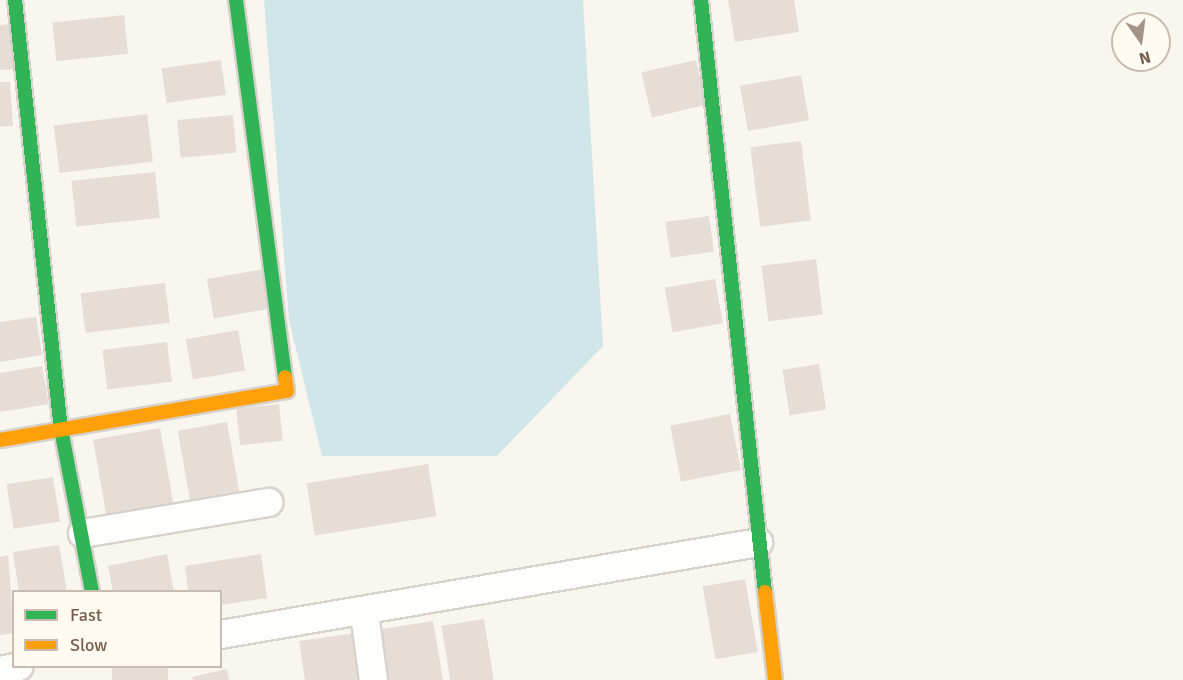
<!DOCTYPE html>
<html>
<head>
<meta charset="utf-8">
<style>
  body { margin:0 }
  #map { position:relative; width:1183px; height:680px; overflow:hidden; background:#f9f5ef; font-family:Signika,sans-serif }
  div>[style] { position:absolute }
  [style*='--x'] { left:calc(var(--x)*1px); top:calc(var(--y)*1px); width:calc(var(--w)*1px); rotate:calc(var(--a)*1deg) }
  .water>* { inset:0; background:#d0e6e9 }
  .building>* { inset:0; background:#e6ded6; transform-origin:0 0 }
  .roads { filter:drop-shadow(2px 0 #d8d2cc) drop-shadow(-2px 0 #d8d2cc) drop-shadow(0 2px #d8d2cc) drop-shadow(0 -2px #d8d2cc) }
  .street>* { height:27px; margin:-13.5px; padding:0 13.5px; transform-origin:13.5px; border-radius:13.5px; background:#fefefd }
  .fast>* { height:14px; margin:-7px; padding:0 7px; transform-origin:7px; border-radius:7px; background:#30b455 }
  .slow>* { height:14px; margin:-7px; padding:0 7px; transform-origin:7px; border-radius:7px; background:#ff9f0a }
  span { translate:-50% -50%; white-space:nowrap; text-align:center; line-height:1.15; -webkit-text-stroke:6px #fffaf2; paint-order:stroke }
  .legend { position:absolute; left:12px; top:590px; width:210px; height:78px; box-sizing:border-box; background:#fffaf2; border:2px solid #c9bcb0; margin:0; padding:8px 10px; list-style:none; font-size:18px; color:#785e4d }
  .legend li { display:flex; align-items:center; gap:12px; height:30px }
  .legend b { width:30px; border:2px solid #c9bcb0 }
  .north { position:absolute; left:1111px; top:12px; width:60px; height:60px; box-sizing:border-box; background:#fffaf2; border:2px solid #c9bcb0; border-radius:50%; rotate:166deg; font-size:16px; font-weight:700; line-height:24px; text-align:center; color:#785e4d }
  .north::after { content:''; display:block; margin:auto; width:21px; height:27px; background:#a59386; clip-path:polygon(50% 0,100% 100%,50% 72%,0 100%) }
</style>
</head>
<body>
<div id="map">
  <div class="water">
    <div style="clip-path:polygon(264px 0,583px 0,603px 346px,497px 456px,322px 456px,289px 320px)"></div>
  </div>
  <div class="building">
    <div style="clip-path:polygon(728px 0,794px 0,799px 32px,735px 42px)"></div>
    <div style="left:124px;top:15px;width:39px;height:72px;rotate:84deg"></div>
    <div style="clip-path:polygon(11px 24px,15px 69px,0 70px,0 25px)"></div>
    <div style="left:221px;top:60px;width:35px;height:60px;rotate:82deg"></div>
    <div style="left:696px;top:60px;width:46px;height:56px;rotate:77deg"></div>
    <div style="left:801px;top:75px;width:46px;height:62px;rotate:80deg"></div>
    <div style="clip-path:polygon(0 82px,10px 82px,13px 126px,0 127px)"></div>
    <div style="left:147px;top:114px;width:48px;height:94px;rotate:83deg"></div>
    <div style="left:233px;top:115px;width:38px;height:56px;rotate:85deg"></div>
    <div style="left:801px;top:141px;width:80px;height:51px;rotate:83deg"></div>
    <div style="left:155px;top:172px;width:46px;height:84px;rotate:84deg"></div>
    <div style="left:709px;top:216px;width:36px;height:44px;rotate:82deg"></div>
    <div style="left:816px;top:259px;width:56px;height:55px;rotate:83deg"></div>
    <div style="left:264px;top:269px;width:40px;height:58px;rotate:80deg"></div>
    <div style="left:715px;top:279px;width:45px;height:51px;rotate:80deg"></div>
    <div style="left:165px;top:283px;width:40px;height:85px;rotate:83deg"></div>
    <div style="clip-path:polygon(36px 317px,42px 355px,0 362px,0 322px)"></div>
    <div style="left:238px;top:330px;width:41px;height:53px;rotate:80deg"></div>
    <div style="left:167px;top:342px;width:40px;height:65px;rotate:83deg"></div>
    <div style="left:819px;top:364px;width:46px;height:37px;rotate:81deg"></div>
    <div style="clip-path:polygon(42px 366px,49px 404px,0 412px,0 373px)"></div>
    <div style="left:279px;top:404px;width:37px;height:43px;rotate:84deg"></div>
    <div style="left:730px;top:414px;width:57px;height:61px;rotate:79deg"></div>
    <div style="left:227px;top:422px;width:76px;height:50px;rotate:80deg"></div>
    <div style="left:160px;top:428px;width:82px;height:68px;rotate:80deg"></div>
    <div style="left:428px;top:464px;width:53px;height:123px;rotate:81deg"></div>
    <div style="left:53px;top:477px;width:45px;height:47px;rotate:81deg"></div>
    <div style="clip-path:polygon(59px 545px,67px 592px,19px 592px,13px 552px)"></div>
    <div style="clip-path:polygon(167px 554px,174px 592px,113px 592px,108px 566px)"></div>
    <div style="clip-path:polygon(261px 554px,267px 598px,220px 605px,220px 592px,188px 592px,185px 566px)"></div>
    <div style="clip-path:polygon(8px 555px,14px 633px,0 635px,0 557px)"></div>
    <div style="left:745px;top:579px;width:74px;height:43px;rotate:80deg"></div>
    <div style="left:484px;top:619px;width:62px;height:43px;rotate:81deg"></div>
    <div style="clip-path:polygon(433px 621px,443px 680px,389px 680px,382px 629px)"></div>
    <div style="clip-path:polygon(357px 633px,364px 680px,305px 680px,299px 641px)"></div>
    <div style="left:112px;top:666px;width:56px;height:14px"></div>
    <div style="clip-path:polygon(227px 669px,229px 680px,193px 680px,192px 677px)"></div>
  </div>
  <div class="roads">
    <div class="street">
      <div style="--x:82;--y:533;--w:189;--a:-9.5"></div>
      <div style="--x:364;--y:613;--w:68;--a:82.3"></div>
      <div style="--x:220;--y:634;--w:546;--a:-9.7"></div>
      <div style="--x:0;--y:670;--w:19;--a:-12"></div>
    </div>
    <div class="fast">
      <div style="--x:15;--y:0;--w:431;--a:83.9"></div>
      <div style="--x:61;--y:429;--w:166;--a:79.2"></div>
      <div style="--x:236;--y:0;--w:380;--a:82.6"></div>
      <div style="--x:701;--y:0;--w:595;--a:83.83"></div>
    </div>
    <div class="slow">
      <div style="--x:0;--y:440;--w:291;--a:-9.7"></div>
      <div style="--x:287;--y:391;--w:14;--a:-98"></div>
      <div style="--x:765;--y:592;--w:89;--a:83.5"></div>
    </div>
  </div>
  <ul class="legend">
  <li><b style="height:8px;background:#30b455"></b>Fast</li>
  <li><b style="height:8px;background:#ff9f0a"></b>Slow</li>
  </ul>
  <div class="north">N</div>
</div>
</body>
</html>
